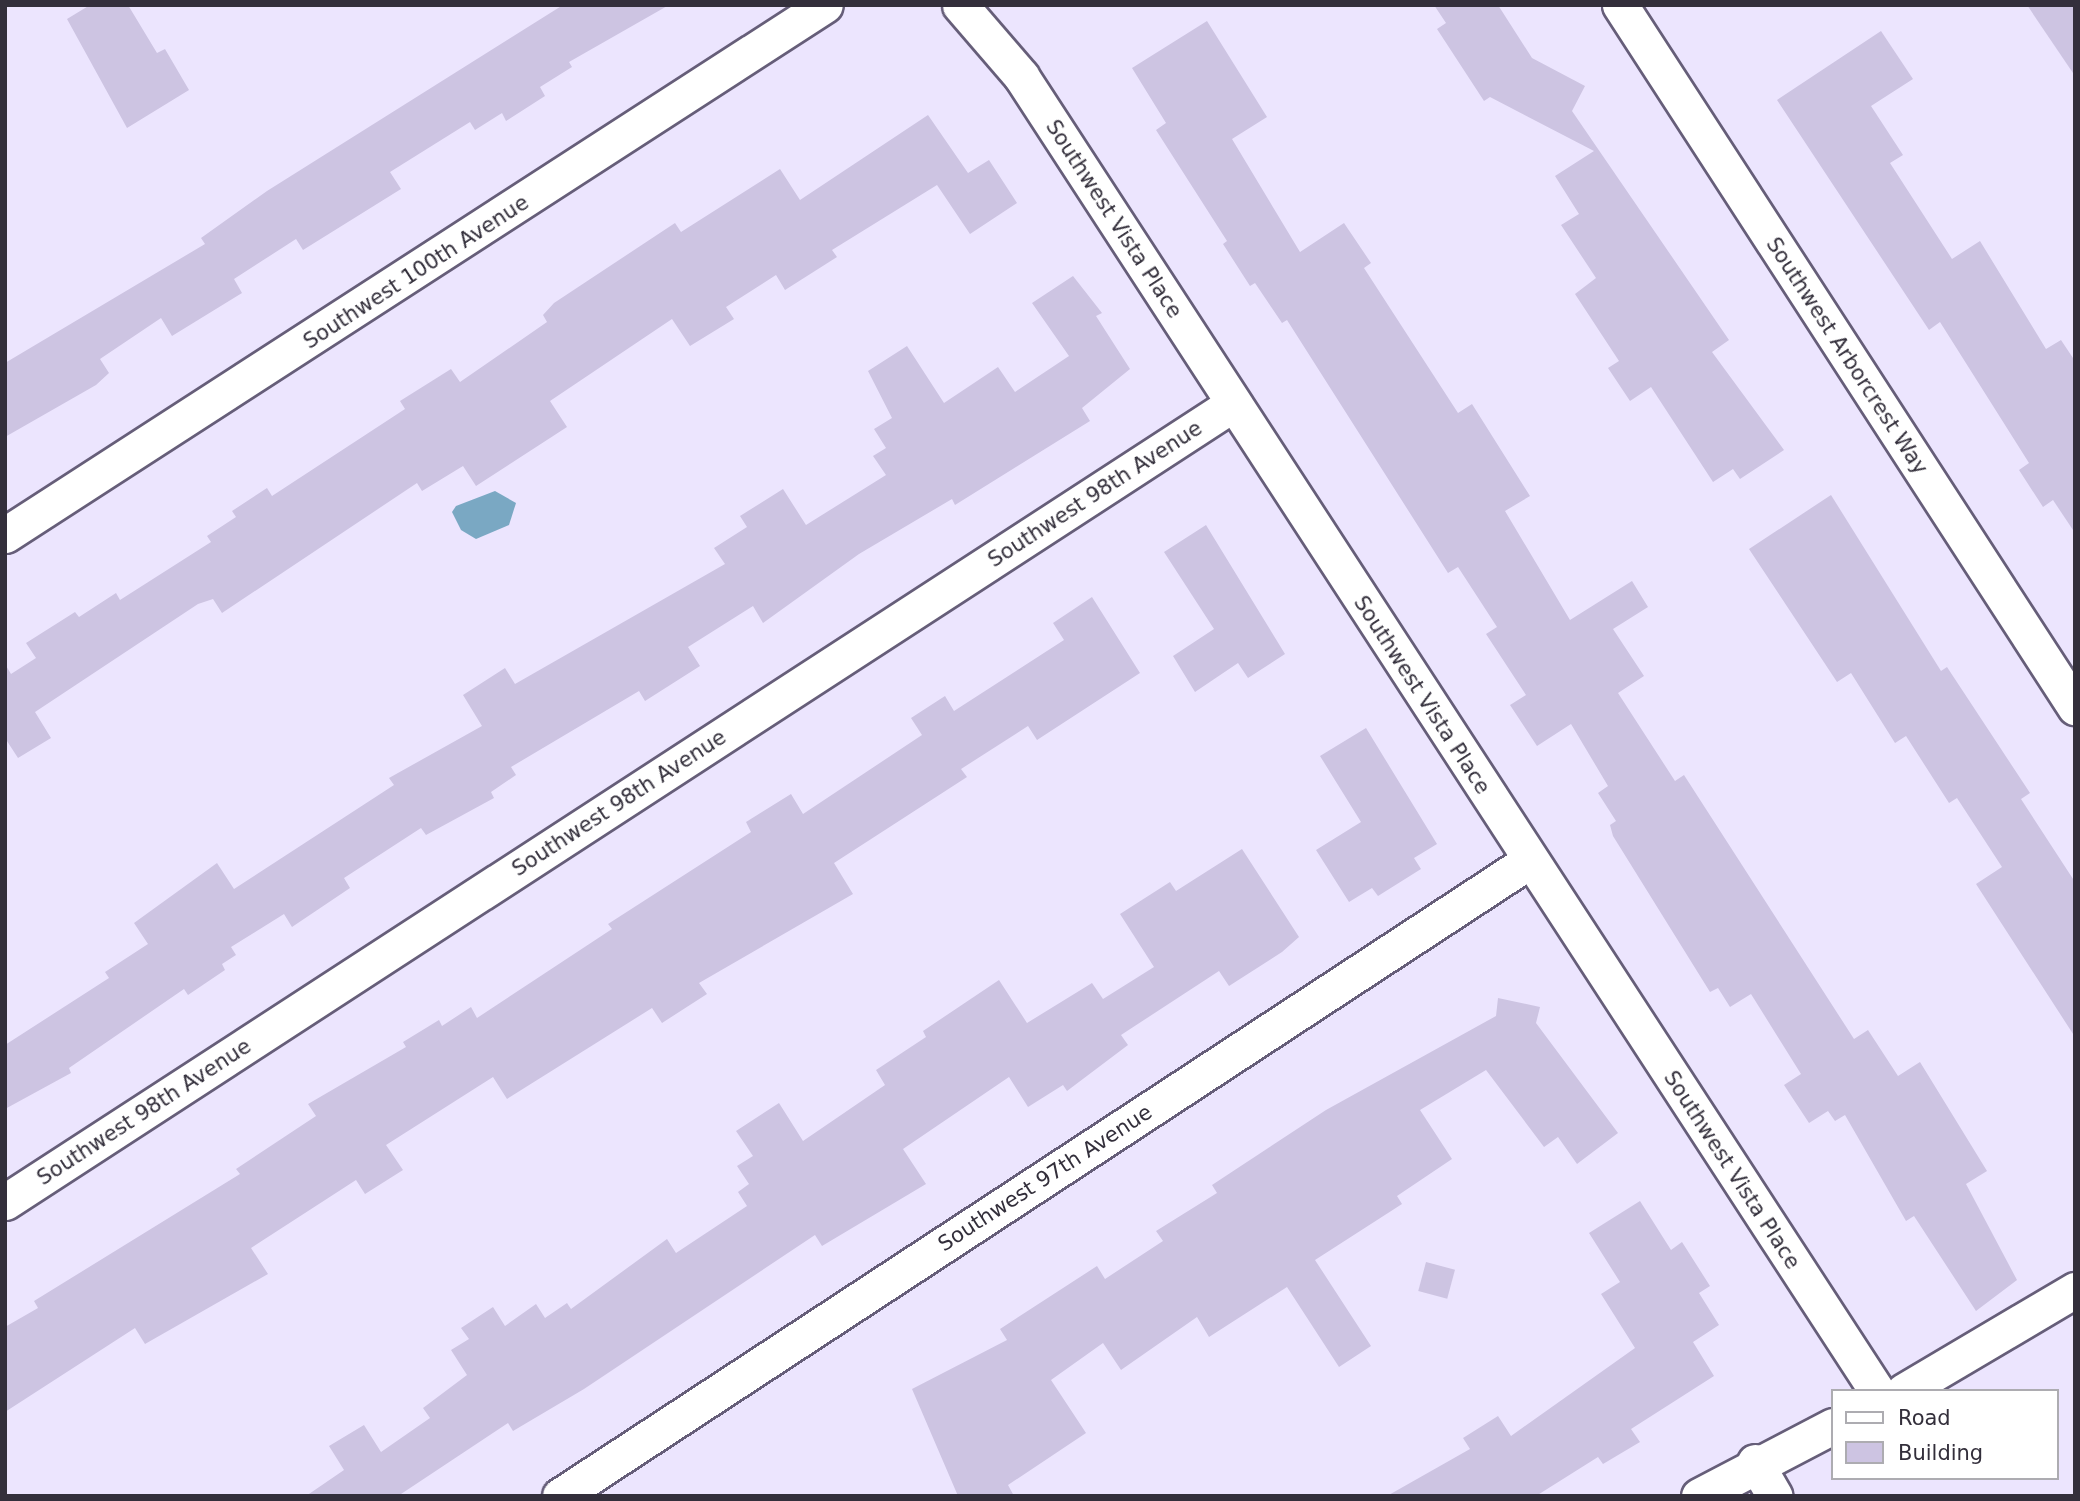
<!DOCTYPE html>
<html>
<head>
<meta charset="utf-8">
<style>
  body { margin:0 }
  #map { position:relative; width:2080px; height:1501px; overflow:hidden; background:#ece5fe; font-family:"DejaVu Sans",sans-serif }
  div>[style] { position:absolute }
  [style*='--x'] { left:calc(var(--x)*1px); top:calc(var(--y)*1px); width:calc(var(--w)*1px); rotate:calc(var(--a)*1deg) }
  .water>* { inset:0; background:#7aa8c3 }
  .building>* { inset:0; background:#cdc4e2; transform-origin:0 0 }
  .roads { filter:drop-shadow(2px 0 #665e79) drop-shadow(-2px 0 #665e79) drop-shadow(0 2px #665e79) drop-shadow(0 -2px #665e79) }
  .minor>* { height:35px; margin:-17.5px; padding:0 17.5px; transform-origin:17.5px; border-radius:17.5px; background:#fff }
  span { translate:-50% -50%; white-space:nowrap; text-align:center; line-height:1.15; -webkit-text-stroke:6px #fff; paint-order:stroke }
  .street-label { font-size:21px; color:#332f3b }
  .frame { position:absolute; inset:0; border:7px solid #332f3b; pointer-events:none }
  .legend { position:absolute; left:1831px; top:1389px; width:228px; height:91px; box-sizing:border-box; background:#fff; border:2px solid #adacb1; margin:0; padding:9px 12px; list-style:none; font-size:21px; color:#332f3b }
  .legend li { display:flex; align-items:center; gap:14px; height:35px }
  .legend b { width:35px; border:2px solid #adacb1 }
</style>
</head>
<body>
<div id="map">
  <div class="water">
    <div style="clip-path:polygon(495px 491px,516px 503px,509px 525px,476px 539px,461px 530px,452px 512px,456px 506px)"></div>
  </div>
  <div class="building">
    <div style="clip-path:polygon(90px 5px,128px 5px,157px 53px,165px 49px,189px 90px,127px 128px,67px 19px)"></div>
    <div style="clip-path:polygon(563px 5px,669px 5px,569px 62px,572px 67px,540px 87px,545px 96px,506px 121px,502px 113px,475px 130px,470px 122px,390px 172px,401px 189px,303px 250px,296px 239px,234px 279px,242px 293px,172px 336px,161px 318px,100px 359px,109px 373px,96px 385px,5px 437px,5px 363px,205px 244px,201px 238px,267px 191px)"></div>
    <div style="clip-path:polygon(1434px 5px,1498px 5px,1532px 58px,1585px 86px,1572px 111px,1729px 340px,1712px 352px,1784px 450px,1740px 479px,1733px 469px,1713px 482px,1651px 387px,1630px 401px,1608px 368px,1619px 361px,1575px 294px,1596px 278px,1561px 225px,1579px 214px,1555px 176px,1594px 151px,1490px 97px,1484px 101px,1437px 29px,1446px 23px)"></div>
    <div style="clip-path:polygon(2027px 5px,2075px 5px,2075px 76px)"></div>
    <div style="clip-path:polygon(1207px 21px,1267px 117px,1232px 139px,1300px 252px,1344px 223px,1371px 263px,1364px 268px,1458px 413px,1472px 404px,1530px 496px,1505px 511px,1570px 620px,1632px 581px,1648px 607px,1613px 629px,1644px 676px,1618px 693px,1675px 781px,1684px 775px,1854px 1039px,1868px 1030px,1898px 1076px,1920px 1062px,1987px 1171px,1966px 1184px,2017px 1280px,1976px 1311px,1914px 1216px,1906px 1221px,1845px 1115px,1835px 1121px,1828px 1111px,1809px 1123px,1784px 1085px,1801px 1074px,1751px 994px,1730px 1007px,1718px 988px,1710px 992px,1613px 836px,1610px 825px,1616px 821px,1598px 793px,1608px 786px,1571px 724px,1537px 746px,1510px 705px,1526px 695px,1486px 634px,1497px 627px,1458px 567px,1448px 573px,1287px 320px,1282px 323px,1255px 283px,1250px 286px,1223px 244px,1227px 241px,1156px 130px,1166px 123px,1132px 68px)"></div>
    <div style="clip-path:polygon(1881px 31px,1913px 79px,1871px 106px,1903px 155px,1890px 163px,1952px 259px,1980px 241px,2046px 349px,2061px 340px,2075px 361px,2075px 533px,2053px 500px,2043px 507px,2019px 470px,2029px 463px,1940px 322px,1929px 330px,1777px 100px)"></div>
    <div style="clip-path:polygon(928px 115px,968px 173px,989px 160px,1017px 203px,970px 234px,937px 185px,832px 250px,837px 257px,785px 290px,776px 275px,726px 307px,734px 319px,690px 346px,672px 319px,550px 401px,567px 427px,476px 486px,463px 466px,422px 491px,417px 483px,222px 613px,213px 599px,198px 604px,35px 712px,51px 738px,18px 758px,5px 738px,5px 664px,11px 674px,36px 658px,26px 643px,75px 612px,79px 617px,116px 593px,120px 600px,211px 542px,207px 536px,236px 517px,232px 511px,267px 488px,272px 496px,405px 409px,400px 401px,451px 369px,460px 382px,547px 322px,543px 315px,554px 303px,675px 223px,681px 232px,780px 169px,800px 200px)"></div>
    <div style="clip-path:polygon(1073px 276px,1102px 313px,1096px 316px,1130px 369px,1082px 408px,1090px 421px,955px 505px,952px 499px,859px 554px,763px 623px,753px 606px,688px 647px,700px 666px,645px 701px,639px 691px,511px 767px,516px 775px,491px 792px,494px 798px,426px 835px,421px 828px,344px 878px,350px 888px,292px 927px,284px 914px,231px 947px,236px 955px,222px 964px,225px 970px,188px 995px,184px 989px,69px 1068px,71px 1073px,5px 1109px,5px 1045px,109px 978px,105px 972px,148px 944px,134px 923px,217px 863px,234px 889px,394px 785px,389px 778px,482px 726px,463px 695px,505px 668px,515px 684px,725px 564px,714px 548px,747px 527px,740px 516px,783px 489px,806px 525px,886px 475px,873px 456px,886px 448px,874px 429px,892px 418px,868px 371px,907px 346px,944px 403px,998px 367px,1015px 392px,1069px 356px,1032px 303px)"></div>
    <div style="clip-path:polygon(1831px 495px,1941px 671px,1947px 667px,2030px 793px,2021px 799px,2075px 882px,2075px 1037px,1976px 884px,2002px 867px,1957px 798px,1949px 803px,1906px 736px,1895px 743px,1851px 673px,1837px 682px,1749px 549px)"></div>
    <div style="clip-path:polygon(1206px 525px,1285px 654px,1248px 678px,1238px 663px,1195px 692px,1173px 656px,1214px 629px,1164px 552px)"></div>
    <div style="clip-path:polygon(1092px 597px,1140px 673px,1037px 740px,1028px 726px,961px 769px,967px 777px,834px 863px,853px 894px,699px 983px,707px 994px,662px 1023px,652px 1008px,507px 1099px,493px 1077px,386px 1145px,403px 1170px,365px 1194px,356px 1180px,251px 1248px,268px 1274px,145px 1344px,135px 1328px,5px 1412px,5px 1327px,38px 1308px,34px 1301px,240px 1174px,236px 1169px,316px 1116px,308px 1104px,406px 1047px,403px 1042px,439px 1020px,442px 1026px,471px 1007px,477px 1018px,612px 929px,608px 924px,751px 832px,746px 822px,791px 794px,803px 814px,922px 735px,911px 718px,945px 696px,954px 711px,1064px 640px,1053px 623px)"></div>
    <div style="clip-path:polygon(1366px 728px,1437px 844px,1414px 858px,1421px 869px,1378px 896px,1372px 888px,1349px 902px,1316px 850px,1361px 822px,1320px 756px)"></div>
    <div style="clip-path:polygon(1242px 849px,1299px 937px,1282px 952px,1229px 986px,1219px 971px,1121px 1035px,1128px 1045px,1067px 1091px,1063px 1085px,1028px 1107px,1009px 1077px,903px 1149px,926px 1184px,822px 1246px,815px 1235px,584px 1389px,513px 1431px,508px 1423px,398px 1496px,306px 1496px,344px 1470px,329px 1446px,364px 1425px,381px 1452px,430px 1418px,423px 1408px,467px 1375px,451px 1350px,469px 1339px,461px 1328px,493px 1307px,505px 1326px,536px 1304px,545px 1318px,567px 1303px,571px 1309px,667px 1239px,676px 1253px,747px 1206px,738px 1192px,749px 1184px,737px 1166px,753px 1156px,736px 1131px,779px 1103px,803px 1141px,885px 1085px,876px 1070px,926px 1037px,923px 1031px,999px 980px,1027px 1023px,1092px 983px,1103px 999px,1154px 967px,1120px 914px,1170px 882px,1176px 891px)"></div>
    <div style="clip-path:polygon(1498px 998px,1540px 1007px,1536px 1023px,1618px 1133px,1577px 1164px,1558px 1137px,1544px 1147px,1486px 1070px,1420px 1110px,1452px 1159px,1397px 1196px,1402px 1204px,1315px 1260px,1371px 1346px,1339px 1367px,1287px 1287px,1209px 1337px,1197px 1317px,1121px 1370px,1103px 1343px,1051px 1380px,1086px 1433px,1008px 1485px,1014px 1496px,958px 1496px,912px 1389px,1007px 1340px,1000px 1329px,1097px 1266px,1105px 1279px,1163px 1241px,1156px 1231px,1217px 1193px,1212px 1185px,1326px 1110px,1496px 1016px)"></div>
    <div style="clip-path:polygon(1640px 1201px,1671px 1250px,1682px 1242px,1710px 1286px,1699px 1293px,1719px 1325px,1693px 1342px,1714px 1376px,1631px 1429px,1640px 1442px,1603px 1464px,1598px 1457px,1536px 1496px,1387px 1496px,1470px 1449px,1463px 1438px,1498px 1416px,1511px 1436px,1635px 1348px,1601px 1294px,1620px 1282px,1589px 1233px)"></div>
    <div style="left:1426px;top:1262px;width:30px;height:30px;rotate:15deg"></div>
  </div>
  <div class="roads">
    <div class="minor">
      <div style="--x:960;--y:5;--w:94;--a:49.3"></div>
      <div style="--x:1021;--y:76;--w:1569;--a:56.94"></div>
      <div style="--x:1620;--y:5;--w:837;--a:57.05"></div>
      <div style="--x:5;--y:535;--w:976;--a:-32.88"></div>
      <div style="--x:5;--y:1202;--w:1465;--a:-33.02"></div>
      <div style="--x:1904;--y:1391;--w:199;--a:-30.6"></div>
      <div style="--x:1755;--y:1462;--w:39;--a:60"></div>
      <div style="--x:560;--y:1496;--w:1159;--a:-33.24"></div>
      <div style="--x:1699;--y:1496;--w:151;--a:-27.6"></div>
    </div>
  </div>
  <div class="street-label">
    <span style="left:1114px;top:219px;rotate:57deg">Southwest Vista Place</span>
    <span style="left:416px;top:272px;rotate:-33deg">Southwest 100th Avenue</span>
    <span style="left:1847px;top:356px;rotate:57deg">Southwest Arborcrest Way</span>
    <span style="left:1095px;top:494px;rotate:-33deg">Southwest 98th Avenue</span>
    <span style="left:1422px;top:695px;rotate:57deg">Southwest Vista Place</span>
    <span style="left:619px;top:803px;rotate:-33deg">Southwest 98th Avenue</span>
    <span style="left:144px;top:1112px;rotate:-33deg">Southwest 98th Avenue</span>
    <span style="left:1732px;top:1170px;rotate:57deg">Southwest Vista Place</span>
    <span style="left:1045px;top:1178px;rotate:-33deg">Southwest 97th Avenue</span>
  </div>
  <div class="frame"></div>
  <ul class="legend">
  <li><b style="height:9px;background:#fff"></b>Road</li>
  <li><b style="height:19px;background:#cdc4e2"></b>Building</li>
  </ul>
</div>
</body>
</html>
